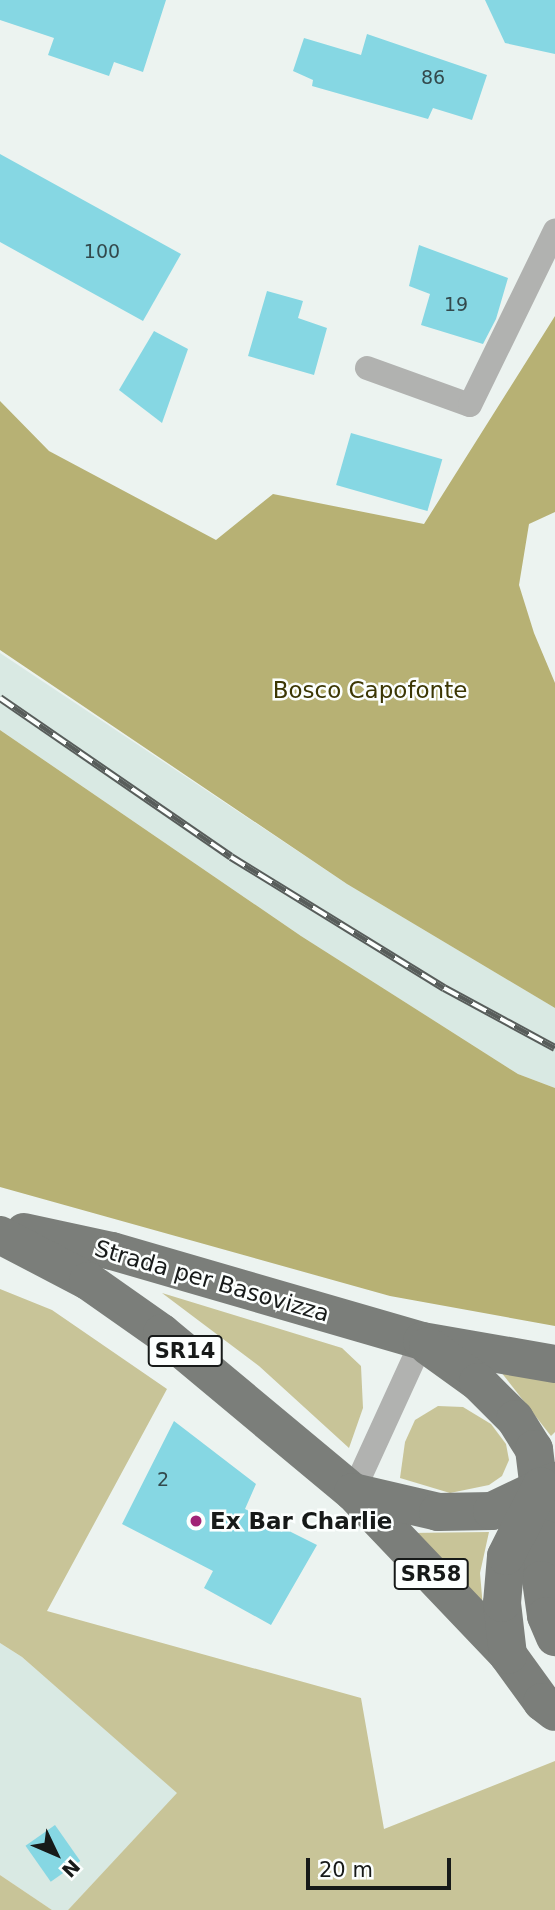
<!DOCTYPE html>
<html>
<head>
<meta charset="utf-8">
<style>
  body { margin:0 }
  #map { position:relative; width:555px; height:1910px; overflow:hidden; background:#ecf3f0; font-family:"DejaVu Sans",sans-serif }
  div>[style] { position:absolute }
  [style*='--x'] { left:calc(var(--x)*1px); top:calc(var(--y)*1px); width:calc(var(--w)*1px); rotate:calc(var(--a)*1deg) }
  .built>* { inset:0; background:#d9e9e3 }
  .green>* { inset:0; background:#c8c498 }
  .forest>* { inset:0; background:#b7b174 }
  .building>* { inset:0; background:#86d7e3; transform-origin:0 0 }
  .lane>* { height:24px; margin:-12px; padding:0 12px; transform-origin:12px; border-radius:12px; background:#b1b2b0 }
  .primary>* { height:38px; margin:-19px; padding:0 19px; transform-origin:19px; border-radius:19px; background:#7b7e7a }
  .rail>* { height:8px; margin-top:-4px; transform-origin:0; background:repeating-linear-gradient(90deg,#fcfffe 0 16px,#585d5b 0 32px); box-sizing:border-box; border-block:2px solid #585d5b }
  .dots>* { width:19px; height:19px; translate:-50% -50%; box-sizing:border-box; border:4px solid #fcfffe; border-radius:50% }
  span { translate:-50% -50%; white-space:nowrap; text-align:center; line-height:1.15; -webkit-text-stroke:5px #fcfffe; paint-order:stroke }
  .number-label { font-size:19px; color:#33494c }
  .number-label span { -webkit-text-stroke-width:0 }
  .shield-label span { padding:2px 5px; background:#fcfffe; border:2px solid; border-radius:5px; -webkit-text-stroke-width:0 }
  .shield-label { font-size:21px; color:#171a19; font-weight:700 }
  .park-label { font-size:23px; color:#3c3704 }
  .street-label { font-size:23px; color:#171a19 }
  .poi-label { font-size:23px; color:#171a19; font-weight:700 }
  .left { translate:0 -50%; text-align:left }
  .north { position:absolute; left:21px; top:1819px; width:70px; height:70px; -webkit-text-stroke:5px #fcfffe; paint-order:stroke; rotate:134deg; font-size:19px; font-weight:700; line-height:28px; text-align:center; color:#171a19 }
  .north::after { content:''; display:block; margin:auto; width:24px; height:32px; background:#171a19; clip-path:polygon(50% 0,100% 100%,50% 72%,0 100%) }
  .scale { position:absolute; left:306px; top:1858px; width:145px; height:32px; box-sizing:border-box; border:4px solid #171a19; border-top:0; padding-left:9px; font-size:21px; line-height:24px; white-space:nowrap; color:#171a19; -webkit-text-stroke:5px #fcfffe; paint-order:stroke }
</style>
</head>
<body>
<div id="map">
  <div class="built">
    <div style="clip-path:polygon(0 653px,347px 884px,555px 1008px,555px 1088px,518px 1074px,301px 936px,0 730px)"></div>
    <div style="clip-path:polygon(0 1643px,22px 1657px,178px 1793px,68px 1910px,52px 1910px,0 1875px)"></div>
  </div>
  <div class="green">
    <div style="clip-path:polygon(0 1289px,52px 1310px,167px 1389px,47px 1611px,361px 1698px,384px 1829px,555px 1761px,555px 1910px,68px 1910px,177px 1793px,22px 1657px,0 1643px)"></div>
    <div style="clip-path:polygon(162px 1293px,342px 1348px,361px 1366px,363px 1408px,349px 1448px,259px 1366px)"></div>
    <div style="clip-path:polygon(501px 1372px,555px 1377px,555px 1432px,551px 1436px)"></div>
    <div style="clip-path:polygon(438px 1406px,463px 1407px,491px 1424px,506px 1444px,509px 1460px,502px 1476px,489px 1485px,450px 1493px,400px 1478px,405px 1442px,415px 1420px)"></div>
    <div style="clip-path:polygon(489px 1532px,480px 1573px,483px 1608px,409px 1533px)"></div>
    <div style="clip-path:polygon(0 1875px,52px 1910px,0 1910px)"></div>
  </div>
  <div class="forest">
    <div style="clip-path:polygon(555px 316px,555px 512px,529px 524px,519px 585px,534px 633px,555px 683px,555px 1008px,347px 884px,0 650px,0 401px,49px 451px,216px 540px,273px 494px,424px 524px)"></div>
    <div style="clip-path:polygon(0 730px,301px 936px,518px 1074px,555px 1088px,555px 1326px,390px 1296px,0 1187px)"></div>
  </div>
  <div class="building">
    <div style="clip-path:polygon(0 0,166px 0,143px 72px,114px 62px,109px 76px,48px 55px,54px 38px,0 20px)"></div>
    <div style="clip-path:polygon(485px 0,555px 0,555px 54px,505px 43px)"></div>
    <div style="clip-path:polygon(367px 34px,487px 75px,472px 120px,433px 108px,428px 119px,312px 86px,313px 80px,293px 71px,304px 38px,361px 55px)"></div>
    <div style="clip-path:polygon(0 154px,181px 254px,143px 321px,0 242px)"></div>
    <div style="clip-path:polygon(419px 245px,508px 278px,496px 319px,483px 344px,421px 325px,430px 294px,409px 286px)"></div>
    <div style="clip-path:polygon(267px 291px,303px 301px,298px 318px,327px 328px,314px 375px,248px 356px)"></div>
    <div style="clip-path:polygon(154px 331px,188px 349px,162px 423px,119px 390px)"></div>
    <div style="left:351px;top:433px;width:95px;height:54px;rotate:16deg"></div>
    <div style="clip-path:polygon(174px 1421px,256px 1484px,245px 1509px,317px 1545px,271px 1625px,204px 1588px,213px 1571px,122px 1524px)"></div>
    <div style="left:55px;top:1825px;width:44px;height:36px;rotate:55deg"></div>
  </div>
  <div class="lane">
    <div style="--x:367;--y:368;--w:109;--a:19.8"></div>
    <div style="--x:470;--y:405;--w:194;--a:-64"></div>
    <div style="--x:353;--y:1492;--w:166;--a:-65.4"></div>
  </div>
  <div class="primary">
    <div style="--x:24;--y:1232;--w:90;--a:12.2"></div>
    <div style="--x:112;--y:1251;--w:323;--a:16.2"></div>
    <div style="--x:422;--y:1341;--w:135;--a:9.8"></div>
    <div style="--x:0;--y:1235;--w:99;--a:27.6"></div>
    <div style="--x:88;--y:1281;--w:90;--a:35.1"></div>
    <div style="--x:162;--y:1333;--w:249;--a:39.8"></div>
    <div style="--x:353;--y:1492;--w:225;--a:46.4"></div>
    <div style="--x:508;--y:1655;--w:58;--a:54.1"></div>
    <div style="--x:542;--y:1702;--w:16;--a:38"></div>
    <div style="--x:428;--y:1346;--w:62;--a:35.8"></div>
    <div style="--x:478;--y:1382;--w:52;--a:45"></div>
    <div style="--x:515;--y:1419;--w:36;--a:58"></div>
    <div style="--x:534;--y:1449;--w:91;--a:83"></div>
    <div style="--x:545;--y:1539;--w:41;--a:95.6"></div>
    <div style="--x:541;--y:1580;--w:36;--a:82"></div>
    <div style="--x:546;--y:1616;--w:23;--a:67"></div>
    <div style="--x:353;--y:1492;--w:87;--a:13.2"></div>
    <div style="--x:438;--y:1512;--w:54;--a:-1.1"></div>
    <div style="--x:492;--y:1511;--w:70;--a:-25.5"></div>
    <div style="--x:508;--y:1655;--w:52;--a:-96.6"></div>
    <div style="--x:502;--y:1603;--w:47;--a:-85.1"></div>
    <div style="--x:506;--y:1556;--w:78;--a:-63.4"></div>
  </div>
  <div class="rail">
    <div style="--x:0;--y:698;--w:280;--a:34.5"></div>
    <div style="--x:231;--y:857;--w:250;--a:31.6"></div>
    <div style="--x:444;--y:988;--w:126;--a:28.4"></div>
  </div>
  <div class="dots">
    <div style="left:196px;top:1521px;background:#a02376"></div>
  </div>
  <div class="number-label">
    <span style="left:433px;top:78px">86</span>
    <span style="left:102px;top:252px">100</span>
    <span style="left:456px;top:305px">19</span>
    <span style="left:163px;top:1480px">2</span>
  </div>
  <div class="shield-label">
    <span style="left:185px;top:1351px">SR14</span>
    <span style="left:431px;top:1574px">SR58</span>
  </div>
  <div class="park-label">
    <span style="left:370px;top:690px">Bosco Capofonte</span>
  </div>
  <div class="street-label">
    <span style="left:212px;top:1281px;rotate:16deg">Strada per Basovizza</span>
  </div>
  <div class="poi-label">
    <span class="left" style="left:210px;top:1521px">Ex Bar Charlie</span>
  </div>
  <div class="north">N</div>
  <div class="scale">20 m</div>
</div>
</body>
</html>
